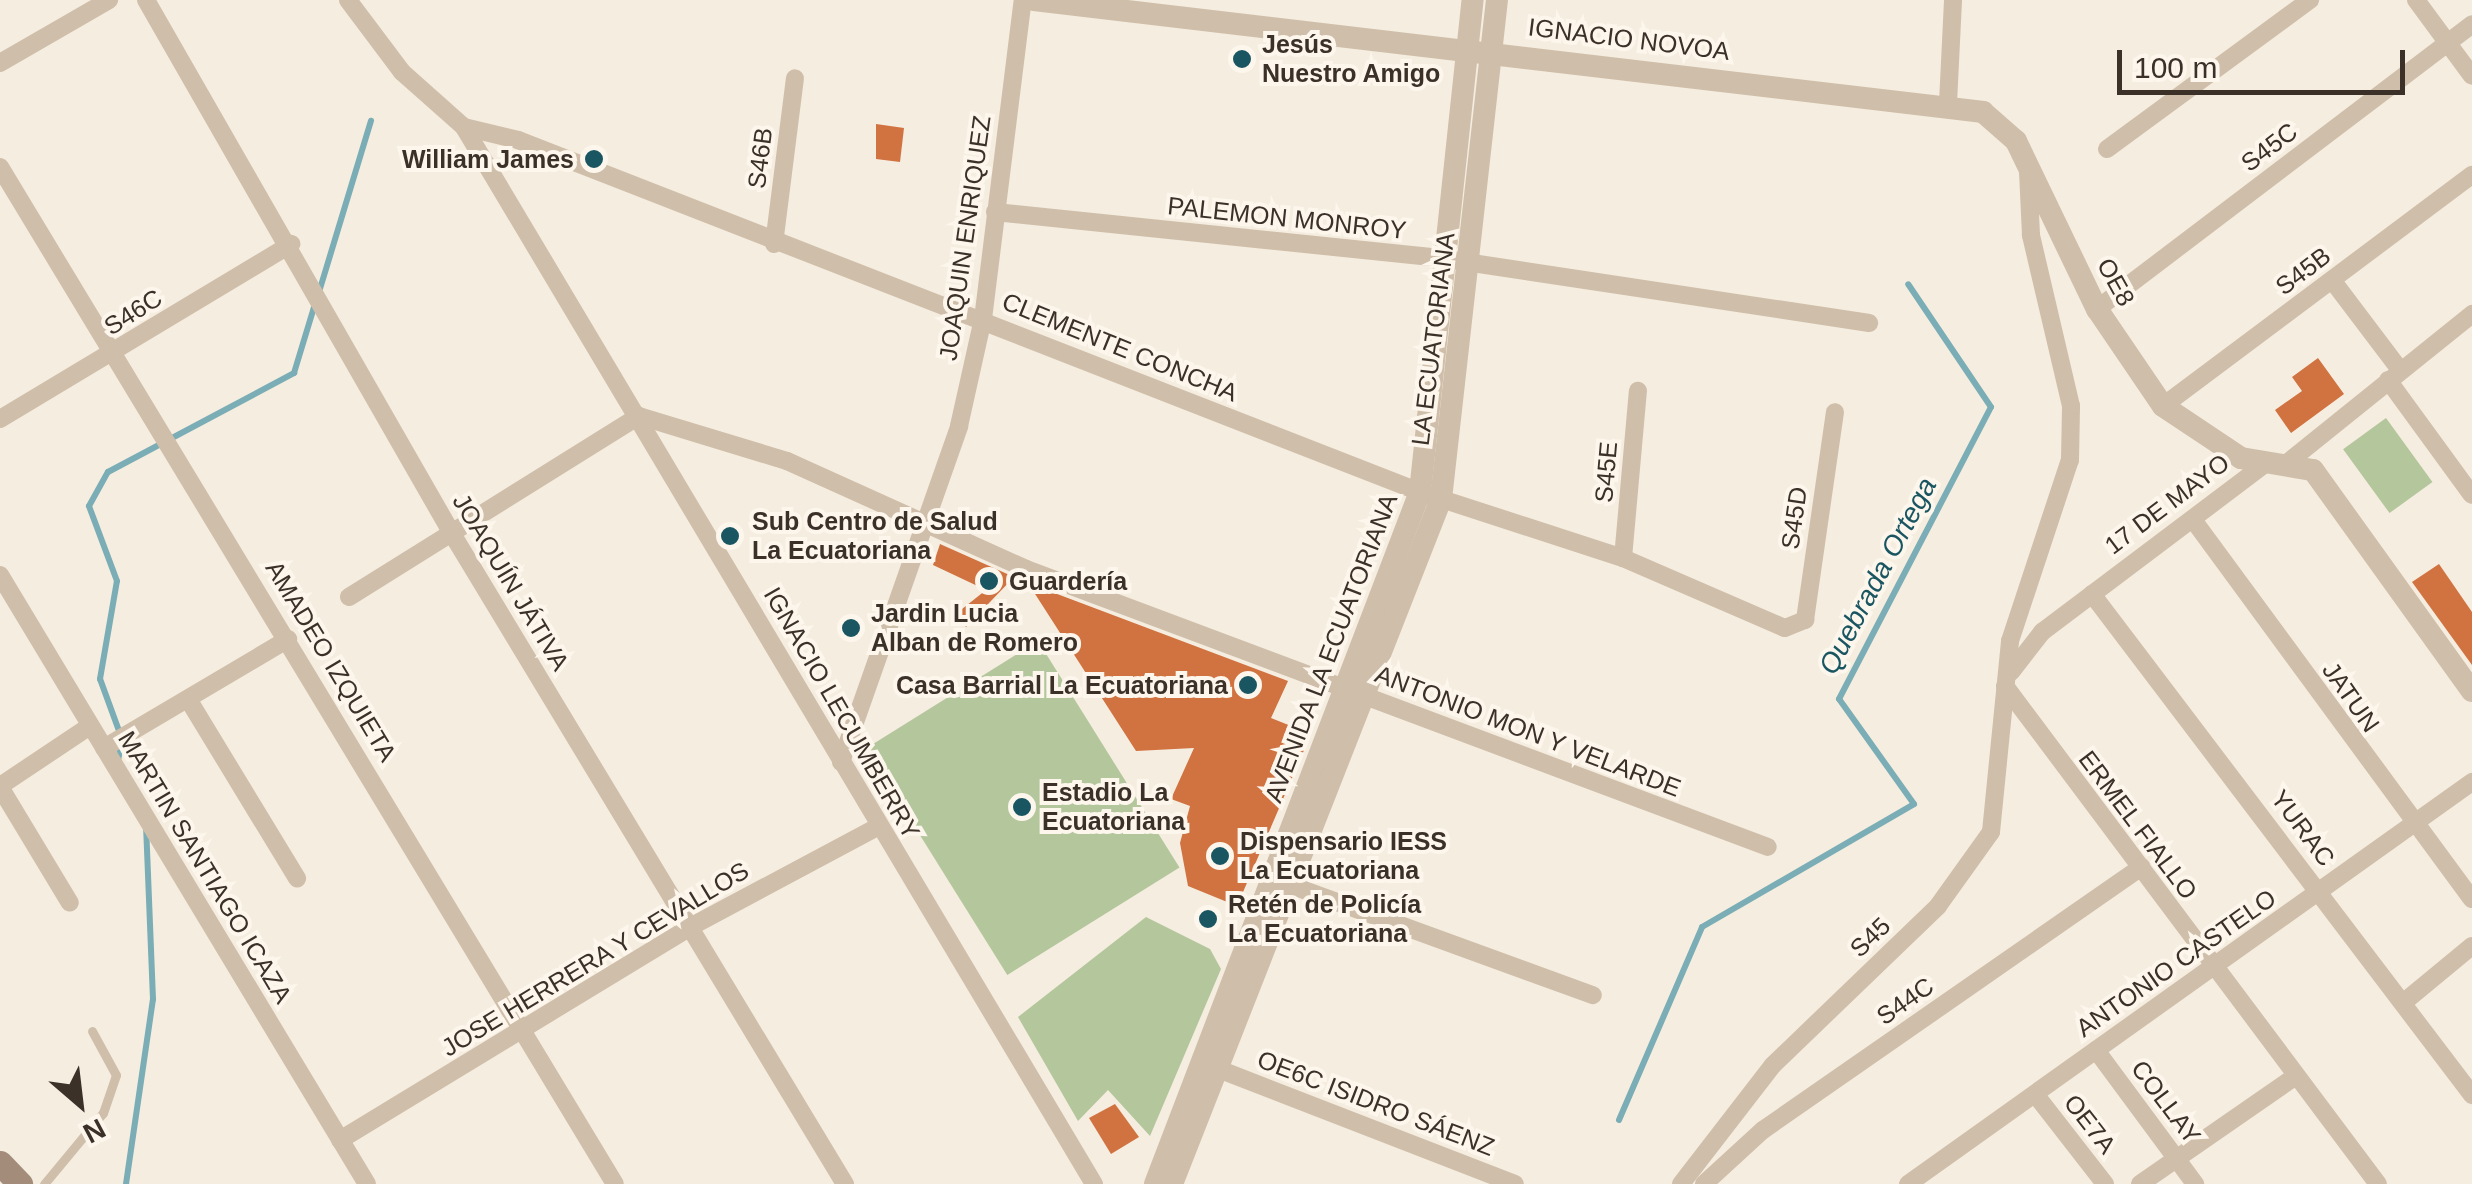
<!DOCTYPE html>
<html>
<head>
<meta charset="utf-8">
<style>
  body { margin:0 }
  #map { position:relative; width:2472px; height:1184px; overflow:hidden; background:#f5eddf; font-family:Helvetica,sans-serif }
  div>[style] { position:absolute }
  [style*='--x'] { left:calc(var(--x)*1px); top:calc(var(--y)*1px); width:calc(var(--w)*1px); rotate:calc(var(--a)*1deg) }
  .green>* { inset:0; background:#b4c69c; transform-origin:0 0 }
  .stream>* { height:6px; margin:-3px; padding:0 3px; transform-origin:3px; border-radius:3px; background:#7aadb5 }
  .building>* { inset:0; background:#d17241 }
  .service>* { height:9px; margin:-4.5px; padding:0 4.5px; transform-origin:4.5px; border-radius:4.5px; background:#cfbea9 }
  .minor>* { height:18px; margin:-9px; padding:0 9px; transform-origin:9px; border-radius:9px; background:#cfbea9 }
  .tertiary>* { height:22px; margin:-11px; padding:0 11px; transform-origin:11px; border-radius:11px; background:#cfbea9 }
  .secondary>* { height:25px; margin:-12.5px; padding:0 12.5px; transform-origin:12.5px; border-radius:12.5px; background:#a38d7a }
  .dots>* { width:28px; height:28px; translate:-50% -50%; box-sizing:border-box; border:5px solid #fcf6ec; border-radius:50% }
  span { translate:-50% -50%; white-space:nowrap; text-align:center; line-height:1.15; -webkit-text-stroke:8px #fcf6ec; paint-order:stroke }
  .street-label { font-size:25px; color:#3b3129 }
  .poi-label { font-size:25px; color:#3b3129; font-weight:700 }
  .left { translate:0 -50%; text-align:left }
  .right { translate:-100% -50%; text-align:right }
  .water-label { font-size:28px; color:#1a5662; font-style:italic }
  .north { position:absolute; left:30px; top:1054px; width:100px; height:100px; -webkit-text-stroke:8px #fcf6ec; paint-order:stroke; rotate:152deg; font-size:28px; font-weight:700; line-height:40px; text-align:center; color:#3b3129 }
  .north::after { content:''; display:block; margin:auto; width:35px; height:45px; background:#3b3129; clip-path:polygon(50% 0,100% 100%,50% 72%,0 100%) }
  .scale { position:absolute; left:2117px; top:50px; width:288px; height:45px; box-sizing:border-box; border:5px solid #3b3129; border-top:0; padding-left:12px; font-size:30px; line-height:35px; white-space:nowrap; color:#3b3129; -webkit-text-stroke:8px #fcf6ec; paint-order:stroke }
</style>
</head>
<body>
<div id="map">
  <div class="green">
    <div style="left:2386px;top:418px;width:79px;height:53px;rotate:54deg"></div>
    <div style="left:1038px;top:641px;width:267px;height:203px;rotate:58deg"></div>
    <div style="clip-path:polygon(1146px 917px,1210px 949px,1221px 969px,1150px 1136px,1108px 1090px,1078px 1121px,1018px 1017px)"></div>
  </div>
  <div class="stream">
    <div style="--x:319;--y:292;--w:179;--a:-73.1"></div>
    <div style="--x:118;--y:761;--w:22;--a:-80"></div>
    <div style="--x:122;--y:739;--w:64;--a:-110.1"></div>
    <div style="--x:100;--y:679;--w:99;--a:-80.2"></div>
    <div style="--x:117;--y:581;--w:80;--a:-110.5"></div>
    <div style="--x:89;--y:506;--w:39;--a:-61"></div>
    <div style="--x:108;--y:472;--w:211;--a:-28"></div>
    <div style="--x:294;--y:373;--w:72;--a:-73.1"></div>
    <div style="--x:1619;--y:1120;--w:210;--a:-66.7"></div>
    <div style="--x:1702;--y:927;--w:245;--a:-30.1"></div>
    <div style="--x:1914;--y:804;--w:129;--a:-125.5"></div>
    <div style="--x:1839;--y:699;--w:329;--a:-62.5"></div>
    <div style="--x:1991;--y:407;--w:148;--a:-124"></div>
    <div style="--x:126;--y:1184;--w:187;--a:-81.7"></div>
    <div style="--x:153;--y:999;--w:172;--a:-92.3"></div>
  </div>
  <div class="building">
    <div style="clip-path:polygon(876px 124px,904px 128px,900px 162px,876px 159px)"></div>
    <div style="clip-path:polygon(2318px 358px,2344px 394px,2291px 433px,2275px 410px,2302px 391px,2292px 377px)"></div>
    <div style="clip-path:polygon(940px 544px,1014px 577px,966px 627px,957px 613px,986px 590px,933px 565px)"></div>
    <div style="clip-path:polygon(2439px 564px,2472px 612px,2472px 665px,2412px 582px)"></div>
    <div style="clip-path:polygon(1028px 583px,1288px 681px,1271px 718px,1311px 734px,1237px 906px,1188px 886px,1180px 843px,1190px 806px,1171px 799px,1194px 748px,1136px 751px)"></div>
    <div style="clip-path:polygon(1115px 1104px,1139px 1137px,1111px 1154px,1089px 1118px)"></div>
  </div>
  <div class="service">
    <div style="--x:44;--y:1184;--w:92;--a:-50.3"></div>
    <div style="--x:103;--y:1113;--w:40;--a:-71.1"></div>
    <div style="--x:116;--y:1075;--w:50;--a:-118.6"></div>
  </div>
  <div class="minor">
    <div style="--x:146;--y:0;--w:613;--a:60.17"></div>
    <div style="--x:451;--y:532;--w:762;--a:58.86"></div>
    <div style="--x:348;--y:0;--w:90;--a:53.1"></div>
    <div style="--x:402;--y:72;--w:83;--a:41.6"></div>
    <div style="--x:2416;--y:0;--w:94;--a:53.6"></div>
    <div style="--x:0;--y:63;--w:126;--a:-30"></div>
    <div style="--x:1948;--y:103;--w:103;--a:-87.2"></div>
    <div style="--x:2107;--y:149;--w:252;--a:-36.3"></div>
    <div style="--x:0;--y:167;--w:1188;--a:58.84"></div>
    <div style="--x:995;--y:212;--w:453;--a:5.9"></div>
    <div style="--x:1446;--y:259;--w:428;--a:8.6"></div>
    <div style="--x:774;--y:244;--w:167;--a:-82.8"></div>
    <div style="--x:2332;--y:280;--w:113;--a:52.9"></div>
    <div style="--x:2097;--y:309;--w:471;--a:-37.2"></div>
    <div style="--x:2388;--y:380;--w:142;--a:53.9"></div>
    <div style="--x:2163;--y:406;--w:386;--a:-36.8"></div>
    <div style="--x:0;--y:419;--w:340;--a:-31"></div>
    <div style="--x:2287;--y:463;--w:238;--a:-38.8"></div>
    <div style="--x:2194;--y:521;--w:469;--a:53.7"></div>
    <div style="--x:1623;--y:558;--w:168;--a:-84.9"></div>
    <div style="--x:0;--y:575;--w:711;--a:58.93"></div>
    <div style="--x:2092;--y:594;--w:629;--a:52.82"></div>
    <div style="--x:349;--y:597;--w:342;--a:-32"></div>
    <div style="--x:639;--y:416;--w:155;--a:16.9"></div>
    <div style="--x:787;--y:461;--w:262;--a:24.3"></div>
    <div style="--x:1026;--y:569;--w:792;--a:20.54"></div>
    <div style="--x:2011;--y:672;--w:51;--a:-52.2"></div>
    <div style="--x:2042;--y:632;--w:283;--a:-37"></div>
    <div style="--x:2005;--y:686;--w:622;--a:53.17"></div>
    <div style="--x:188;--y:699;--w:210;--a:58.7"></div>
    <div style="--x:104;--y:748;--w:214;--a:-30.6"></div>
    <div style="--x:841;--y:762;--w:356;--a:-70.6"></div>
    <div style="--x:959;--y:426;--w:110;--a:-77.4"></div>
    <div style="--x:983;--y:319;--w:321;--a:-82.9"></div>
    <div style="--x:0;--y:786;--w:108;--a:-33.7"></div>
    <div style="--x:0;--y:787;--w:135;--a:58.9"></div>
    <div style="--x:1293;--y:886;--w:319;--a:20"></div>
    <div style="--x:2404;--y:1002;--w:88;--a:-39.5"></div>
    <div style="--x:2096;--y:1050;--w:167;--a:53.5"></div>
    <div style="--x:1208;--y:1065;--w:329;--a:21.2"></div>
    <div style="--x:2035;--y:1094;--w:114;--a:52.1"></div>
    <div style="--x:340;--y:1140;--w:412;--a:-31.3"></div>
    <div style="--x:692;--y:926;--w:212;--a:-28.1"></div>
    <div style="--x:1094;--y:1184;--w:1231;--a:-120.8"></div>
    <div style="--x:464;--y:127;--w:56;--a:13.5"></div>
    <div style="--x:518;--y:140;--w:968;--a:21.32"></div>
    <div style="--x:1420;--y:492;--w:213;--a:18"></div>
    <div style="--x:1623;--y:558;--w:176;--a:23.4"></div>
    <div style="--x:1785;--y:628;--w:22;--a:-22"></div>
    <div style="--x:1805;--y:620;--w:210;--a:-81.8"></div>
    <div style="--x:1681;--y:1184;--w:150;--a:-52.3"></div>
    <div style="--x:1773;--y:1065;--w:229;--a:-43.9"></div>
    <div style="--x:1938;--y:906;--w:91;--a:-54.4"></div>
    <div style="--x:1991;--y:832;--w:192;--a:-84.3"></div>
    <div style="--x:2010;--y:641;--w:191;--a:-71.7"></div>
    <div style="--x:2070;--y:460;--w:54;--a:-88.9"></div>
    <div style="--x:2071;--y:406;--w:176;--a:-103.2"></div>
    <div style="--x:2031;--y:235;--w:63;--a:-92.7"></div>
    <div style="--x:1704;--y:1184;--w:80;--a:-42.5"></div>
    <div style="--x:1763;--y:1130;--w:461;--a:-34.8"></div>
    <div style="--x:1908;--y:1184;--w:693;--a:-35.48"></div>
    <div style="--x:2140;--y:1184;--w:190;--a:-34.7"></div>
  </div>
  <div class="tertiary">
    <div style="--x:1034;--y:0;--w:956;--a:6.73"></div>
    <div style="--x:1983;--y:112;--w:44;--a:41.3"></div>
    <div style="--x:2016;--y:141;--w:187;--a:64.3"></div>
    <div style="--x:2097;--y:309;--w:117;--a:55.8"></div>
    <div style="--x:2163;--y:406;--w:94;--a:33.7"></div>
    <div style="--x:2241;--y:458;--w:73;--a:9.5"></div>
    <div style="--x:2313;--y:470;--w:272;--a:54.3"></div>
    <div style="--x:1155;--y:1184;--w:741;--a:-69.05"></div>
    <div style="--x:1420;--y:492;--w:495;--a:-83.9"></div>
    <div style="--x:1172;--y:1184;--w:736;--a:-68.56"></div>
    <div style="--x:1441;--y:499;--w:502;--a:-83.6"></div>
  </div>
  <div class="secondary">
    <div style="--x:0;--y:1163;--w:29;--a:46"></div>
  </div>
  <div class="dots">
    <div style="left:1242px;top:59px;background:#1a5662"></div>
    <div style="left:594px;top:159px;background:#1a5662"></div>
    <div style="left:730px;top:536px;background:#1a5662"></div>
    <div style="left:989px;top:581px;background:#1a5662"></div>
    <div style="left:851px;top:628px;background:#1a5662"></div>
    <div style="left:1248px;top:685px;background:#1a5662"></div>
    <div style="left:1022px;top:807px;background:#1a5662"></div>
    <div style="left:1220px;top:856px;background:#1a5662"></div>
    <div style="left:1208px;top:919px;background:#1a5662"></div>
  </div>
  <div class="street-label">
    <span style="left:1629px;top:39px;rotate:7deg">IGNACIO NOVOA</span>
    <span style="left:2269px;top:147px;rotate:-37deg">S45C</span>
    <span style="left:760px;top:158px;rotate:-83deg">S46B</span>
    <span style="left:1287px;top:218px;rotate:6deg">PALEMON MONROY</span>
    <span style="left:965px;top:238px;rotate:-82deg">JOAQUIN ENRIQUEZ</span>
    <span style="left:2303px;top:271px;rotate:-37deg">S45B</span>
    <span style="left:2116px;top:282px;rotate:61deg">OE8</span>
    <span style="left:133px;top:312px;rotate:-32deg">S46C</span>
    <span style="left:1433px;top:339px;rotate:-83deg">LA ECUATORIANA</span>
    <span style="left:1120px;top:347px;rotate:22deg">CLEMENTE CONCHA</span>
    <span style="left:1606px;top:472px;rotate:-85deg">S45E</span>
    <span style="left:2167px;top:504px;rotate:-37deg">17 DE MAYO</span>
    <span style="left:1794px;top:518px;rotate:-82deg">S45D</span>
    <span style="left:511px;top:582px;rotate:59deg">JOAQUÍN JÁTIVA</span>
    <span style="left:1331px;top:648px;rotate:-69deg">AVENIDA LA ECUATORIANA</span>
    <span style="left:331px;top:661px;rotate:59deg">AMADEO IZQUIETA</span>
    <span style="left:2351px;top:697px;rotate:55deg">JATUN</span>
    <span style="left:842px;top:713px;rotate:60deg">IGNACIO LECUMBERRY</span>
    <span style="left:1528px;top:731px;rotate:21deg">ANTONIO MON Y VELARDE</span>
    <span style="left:2138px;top:825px;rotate:53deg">ERMEL FIALLO</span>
    <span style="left:2303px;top:828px;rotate:53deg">YURAC</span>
    <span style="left:205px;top:867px;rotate:59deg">MARTIN SANTIAGO ICAZA</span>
    <span style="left:1870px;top:937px;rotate:-44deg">S45</span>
    <span style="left:595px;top:959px;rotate:-31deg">JOSE HERRERA Y CEVALLOS</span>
    <span style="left:2176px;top:963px;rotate:-35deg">ANTONIO CASTELO</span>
    <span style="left:1905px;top:1001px;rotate:-35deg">S44C</span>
    <span style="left:2166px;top:1102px;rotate:53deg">COLLAY</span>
    <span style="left:1376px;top:1103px;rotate:21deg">OE6C ISIDRO SÁENZ</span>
    <span style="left:2090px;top:1124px;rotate:52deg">OE7A</span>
  </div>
  <div class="poi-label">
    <span class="left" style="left:1262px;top:59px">Jesús<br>Nuestro Amigo</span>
    <span class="right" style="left:574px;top:159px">William James</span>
    <span class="left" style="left:752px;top:536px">Sub Centro de Salud<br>La Ecuatoriana</span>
    <span class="left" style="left:1009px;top:581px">Guardería</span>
    <span class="left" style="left:871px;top:628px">Jardin Lucia<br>Alban de Romero</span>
    <span class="right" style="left:1228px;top:685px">Casa Barrial La Ecuatoriana</span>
    <span class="left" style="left:1042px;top:807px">Estadio La<br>Ecuatoriana</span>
    <span class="left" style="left:1240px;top:856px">Dispensario IESS<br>La Ecuatoriana</span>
    <span class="left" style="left:1228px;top:919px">Retén de Policía<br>La Ecuatoriana</span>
  </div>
  <div class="water-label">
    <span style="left:1878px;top:576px;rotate:-62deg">Quebrada Ortega</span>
  </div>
  <div class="north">N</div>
  <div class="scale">100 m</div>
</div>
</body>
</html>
